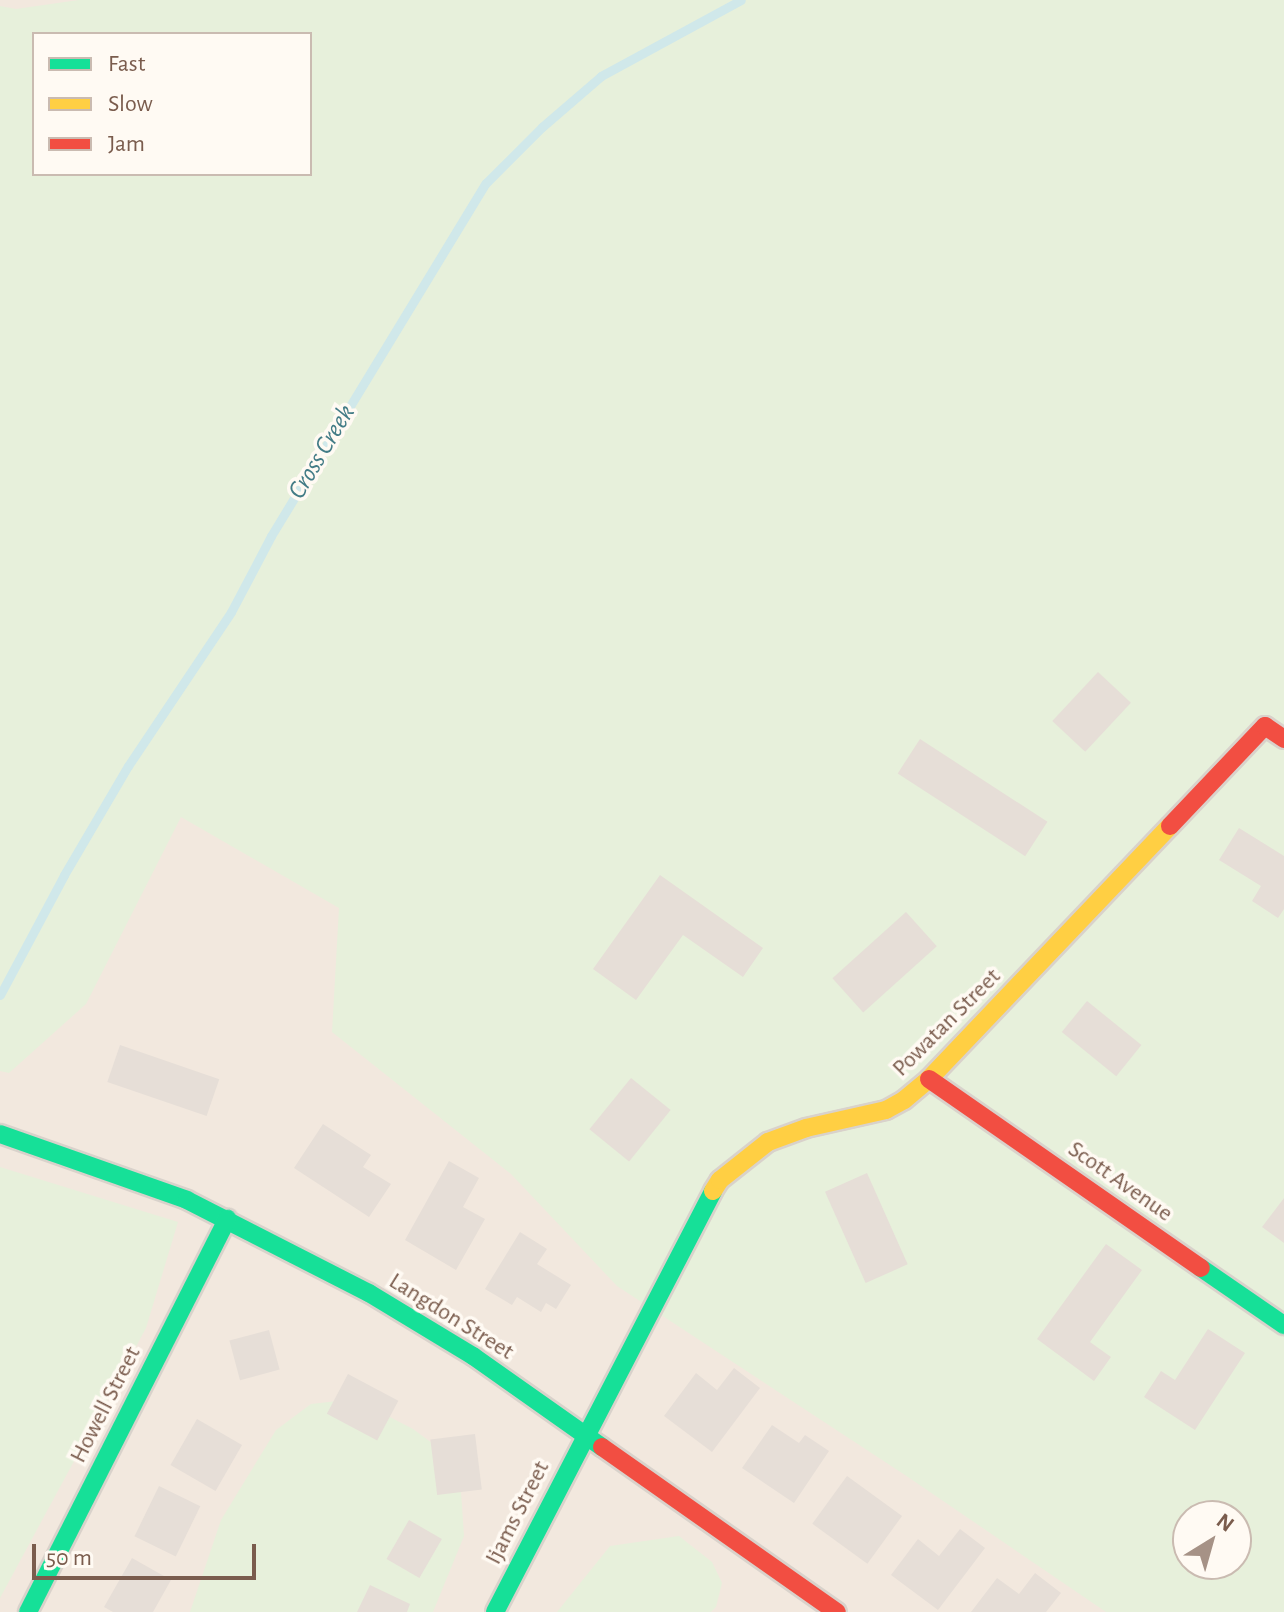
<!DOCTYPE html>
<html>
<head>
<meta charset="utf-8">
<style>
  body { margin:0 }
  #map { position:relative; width:1284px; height:1612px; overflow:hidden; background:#f9f5f0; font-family:"Alegreya Sans",sans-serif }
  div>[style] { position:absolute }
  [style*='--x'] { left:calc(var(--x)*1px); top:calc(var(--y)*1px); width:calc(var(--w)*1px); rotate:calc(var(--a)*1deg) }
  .residential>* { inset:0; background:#f2e8de }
  .green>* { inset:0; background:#e7f0db }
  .stream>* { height:9px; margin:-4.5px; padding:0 4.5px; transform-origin:4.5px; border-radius:4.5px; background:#d0e8ea }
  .building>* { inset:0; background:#e6ded7; transform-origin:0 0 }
  .roads { filter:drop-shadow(2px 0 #d9d2cb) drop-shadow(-2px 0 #d9d2cb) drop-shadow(0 2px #d9d2cb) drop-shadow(0 -2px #d9d2cb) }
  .fast>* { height:18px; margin:-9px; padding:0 9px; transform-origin:9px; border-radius:9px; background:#16e098 }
  .slow>* { height:18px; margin:-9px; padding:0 9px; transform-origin:9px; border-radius:9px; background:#ffcf43 }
  .jam>* { height:18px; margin:-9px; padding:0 9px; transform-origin:9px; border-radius:9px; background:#f24e42 }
  span { translate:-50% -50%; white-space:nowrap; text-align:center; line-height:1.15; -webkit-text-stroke:7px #fffaf3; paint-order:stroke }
  .street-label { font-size:24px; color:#7a5c4d }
  .water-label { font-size:26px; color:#437c86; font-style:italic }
  .legend { position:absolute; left:32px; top:32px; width:280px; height:144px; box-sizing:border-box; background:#fffaf3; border:2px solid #cabbb1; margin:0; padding:10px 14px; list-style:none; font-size:24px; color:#7a5c4d }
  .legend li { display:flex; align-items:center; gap:16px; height:40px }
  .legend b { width:40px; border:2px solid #cabbb1 }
  .north { position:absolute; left:1172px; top:1500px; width:80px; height:80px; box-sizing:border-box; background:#fffaf3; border:2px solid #cabbb1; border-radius:50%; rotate:37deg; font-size:22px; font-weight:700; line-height:32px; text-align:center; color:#7a5c4d }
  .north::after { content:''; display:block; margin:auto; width:28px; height:36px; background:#a69286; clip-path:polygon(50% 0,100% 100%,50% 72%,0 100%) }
  .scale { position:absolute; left:32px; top:1544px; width:224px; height:36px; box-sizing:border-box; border:4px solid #7a5c4d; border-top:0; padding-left:10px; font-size:24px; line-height:28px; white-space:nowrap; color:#7a5c4d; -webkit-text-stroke:6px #fffaf3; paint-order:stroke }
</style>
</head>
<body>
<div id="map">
  <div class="residential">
    <div style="clip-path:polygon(evenodd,0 0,345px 0,34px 34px,3px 172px,1129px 920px,1284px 1612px,0 1612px,0 0,1188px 1516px,1236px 1516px,1236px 1564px,1188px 1564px,1188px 1516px)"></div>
  </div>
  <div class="green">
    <div style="clip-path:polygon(evenodd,79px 0,1284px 0,1284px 1612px,1106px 1612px,905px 1475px,617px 1286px,511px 1174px,332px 1032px,339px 908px,181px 817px,86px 1004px,9px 1073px,0 1071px,0 6px,16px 9px,79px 0,34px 34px,310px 34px,310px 174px,34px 174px,34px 34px,79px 0,1188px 1516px,1236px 1516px,1236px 1564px,1188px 1564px,1188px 1516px)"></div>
    <div style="clip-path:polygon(0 1167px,178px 1222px,146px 1328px,0 1598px)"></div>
    <div style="clip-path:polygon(355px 1399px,413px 1429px,459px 1463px,464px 1536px,433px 1612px,190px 1612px,221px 1520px,276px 1430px,311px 1404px)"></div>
    <div style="clip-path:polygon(679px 1536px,712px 1562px,722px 1583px,716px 1607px,711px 1612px,557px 1612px,610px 1546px)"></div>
  </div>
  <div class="stream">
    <div style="--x:0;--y:995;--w:136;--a:-61.9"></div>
    <div style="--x:64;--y:875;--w:126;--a:-59.6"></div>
    <div style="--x:128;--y:766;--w:185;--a:-56.2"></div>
    <div style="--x:231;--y:612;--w:86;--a:-62.2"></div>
    <div style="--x:271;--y:536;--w:413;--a:-58.7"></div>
    <div style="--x:486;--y:183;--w:79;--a:-45"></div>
    <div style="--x:542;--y:127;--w:78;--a:-40.8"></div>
    <div style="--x:601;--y:76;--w:159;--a:-28.5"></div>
  </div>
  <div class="building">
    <div style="left:1098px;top:672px;width:45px;height:67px;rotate:43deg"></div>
    <div style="left:920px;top:739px;width:152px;height:41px;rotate:33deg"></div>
    <div style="clip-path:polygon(1239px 828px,1284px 856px,1284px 909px,1278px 918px,1252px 901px,1261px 886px,1219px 860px)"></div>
    <div style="clip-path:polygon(660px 875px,763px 948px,743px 977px,683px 935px,636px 1000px,593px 969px)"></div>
    <div style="left:906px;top:912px;width:46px;height:99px;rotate:48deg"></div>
    <div style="left:1087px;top:1001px;width:70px;height:40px;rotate:39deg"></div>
    <div style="left:120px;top:1045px;width:105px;height:39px;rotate:19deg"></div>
    <div style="left:631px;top:1078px;width:51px;height:66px;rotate:39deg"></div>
    <div style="clip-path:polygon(323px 1124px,371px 1155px,363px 1167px,391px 1184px,369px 1217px,294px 1168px)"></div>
    <div style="clip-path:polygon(449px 1161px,479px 1178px,463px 1207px,485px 1219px,456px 1270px,405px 1240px)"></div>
    <div style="left:867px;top:1173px;width:100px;height:46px;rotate:66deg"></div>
    <div style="clip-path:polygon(1284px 1198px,1284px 1243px,1262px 1227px)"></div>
    <div style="clip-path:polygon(520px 1232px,547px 1249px,537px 1264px,571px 1285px,556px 1309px,546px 1303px,541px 1312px,517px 1297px,512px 1305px,485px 1289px)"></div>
    <div style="clip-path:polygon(1106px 1244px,1142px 1270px,1090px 1342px,1111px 1357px,1094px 1381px,1037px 1339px)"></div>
    <div style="clip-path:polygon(1208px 1329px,1245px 1353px,1195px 1430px,1144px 1397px,1161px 1371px,1175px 1380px)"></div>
    <div style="left:269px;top:1330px;width:41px;height:41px;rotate:75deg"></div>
    <div style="clip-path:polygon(734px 1368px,760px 1388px,712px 1452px,664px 1416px,696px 1373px,717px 1390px)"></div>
    <div style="left:348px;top:1374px;width:57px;height:45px;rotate:28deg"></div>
    <div style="left:197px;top:1419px;width:52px;height:53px;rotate:30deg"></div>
    <div style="clip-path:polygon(772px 1425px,799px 1443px,805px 1435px,829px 1451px,794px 1503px,742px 1468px)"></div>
    <div style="left:475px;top:1434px;width:56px;height:45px;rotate:83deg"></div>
    <div style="left:847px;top:1476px;width:68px;height:59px;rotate:36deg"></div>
    <div style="left:159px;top:1486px;width:46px;height:56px;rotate:26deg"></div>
    <div style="left:409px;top:1520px;width:38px;height:45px;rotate:30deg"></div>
    <div style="clip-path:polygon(960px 1529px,985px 1548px,938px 1610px,891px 1575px,918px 1539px,939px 1556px)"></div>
    <div style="clip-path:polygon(132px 1558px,171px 1580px,153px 1612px,113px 1612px,104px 1607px)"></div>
    <div style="clip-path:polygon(1035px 1573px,1061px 1593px,1046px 1612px,971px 1612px,997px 1578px,1019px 1594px)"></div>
    <div style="clip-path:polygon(370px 1585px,410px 1604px,407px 1612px,357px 1612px)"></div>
  </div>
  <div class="roads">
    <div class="fast">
      <div style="--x:0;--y:1134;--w:198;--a:19.4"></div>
      <div style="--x:187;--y:1200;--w:204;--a:27.1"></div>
      <div style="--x:369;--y:1293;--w:122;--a:31.2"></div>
      <div style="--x:473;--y:1356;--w:158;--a:35.2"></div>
      <div style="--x:1201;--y:1268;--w:101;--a:34.5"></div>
      <div style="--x:28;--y:1612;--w:441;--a:-63.1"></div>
      <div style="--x:495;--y:1612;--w:474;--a:-62.6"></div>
    </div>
    <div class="slow">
      <div style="--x:713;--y:1191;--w:13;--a:-58"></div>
      <div style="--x:720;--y:1180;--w:61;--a:-38.4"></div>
      <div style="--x:768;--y:1142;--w:40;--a:-20.2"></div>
      <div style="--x:806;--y:1128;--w:82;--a:-12.7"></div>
      <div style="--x:886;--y:1110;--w:21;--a:-29"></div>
      <div style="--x:904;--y:1100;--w:33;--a:-40"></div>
      <div style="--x:929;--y:1079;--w:349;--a:-46.4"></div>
    </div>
    <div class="jam">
      <div style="--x:1170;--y:826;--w:138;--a:-46.5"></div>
      <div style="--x:1265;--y:726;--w:23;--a:34"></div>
      <div style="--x:929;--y:1079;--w:331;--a:34.8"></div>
      <div style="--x:602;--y:1447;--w:287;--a:35.1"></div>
    </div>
  </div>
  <div class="street-label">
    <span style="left:947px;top:1023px;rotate:-45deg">Powatan Street</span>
    <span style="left:1120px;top:1182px;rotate:35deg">Scott Avenue</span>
    <span style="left:451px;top:1317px;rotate:32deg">Langdon Street</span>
    <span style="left:106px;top:1405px;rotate:-63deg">Howell Street</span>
    <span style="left:518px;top:1513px;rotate:-63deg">Ijams Street</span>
  </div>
  <div class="water-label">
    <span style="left:322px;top:452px;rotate:-59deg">Cross Creek</span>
  </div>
  <ul class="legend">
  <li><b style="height:10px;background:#16e098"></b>Fast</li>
  <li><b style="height:10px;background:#ffcf43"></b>Slow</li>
  <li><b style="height:10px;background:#f24e42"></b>Jam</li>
  </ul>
  <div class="north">N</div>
  <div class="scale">50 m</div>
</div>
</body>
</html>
